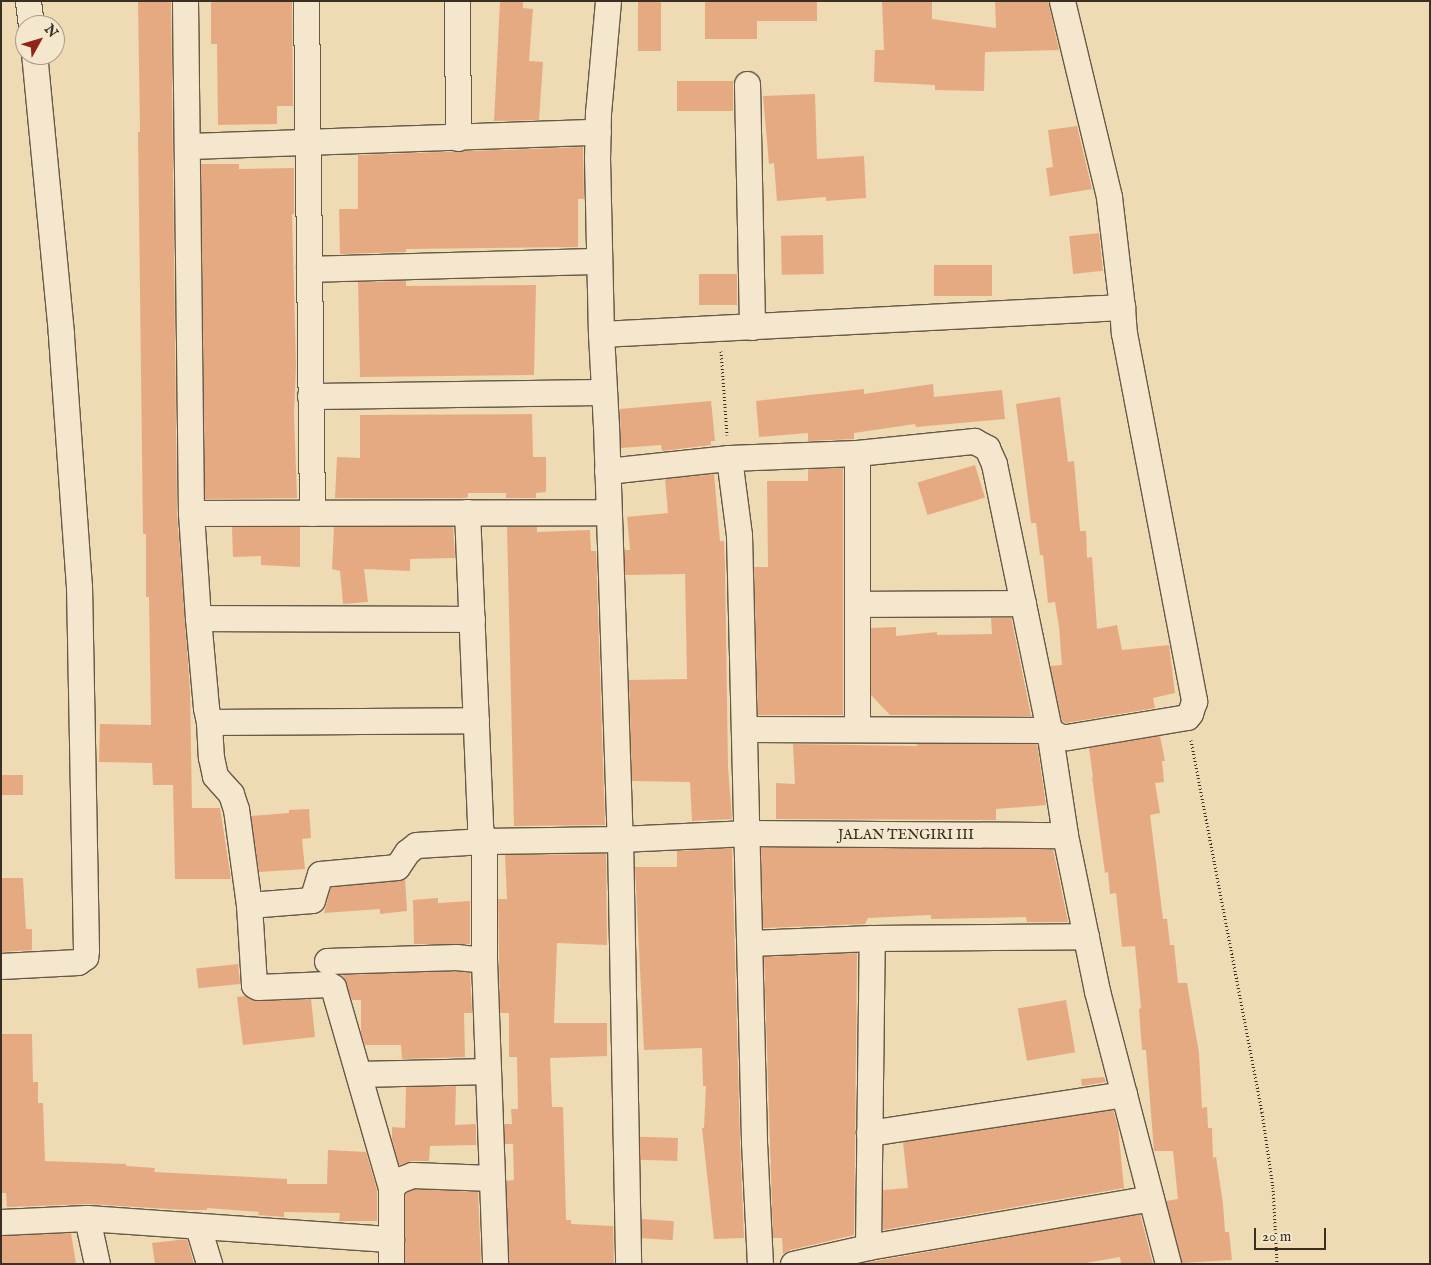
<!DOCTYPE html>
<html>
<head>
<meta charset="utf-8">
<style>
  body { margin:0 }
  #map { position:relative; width:1431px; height:1265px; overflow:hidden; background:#eedab3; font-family:"IM FELL English",serif }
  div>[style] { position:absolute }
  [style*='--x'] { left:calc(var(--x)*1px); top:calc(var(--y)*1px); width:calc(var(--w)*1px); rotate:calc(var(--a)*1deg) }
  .building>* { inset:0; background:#e6aa83; transform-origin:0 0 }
  .path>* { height:3px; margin-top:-1.5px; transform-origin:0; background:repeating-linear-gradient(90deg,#392f22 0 1px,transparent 0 3.5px) }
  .roads { filter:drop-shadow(1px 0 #665a46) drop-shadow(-1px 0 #665a46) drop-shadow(0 1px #665a46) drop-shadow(0 -1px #665a46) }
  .minor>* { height:25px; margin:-12.5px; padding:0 12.5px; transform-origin:12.5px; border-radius:12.5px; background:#f4e7ce }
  span { translate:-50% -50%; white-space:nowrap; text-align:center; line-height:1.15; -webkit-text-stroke:4px #f4e7ce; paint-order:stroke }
  .street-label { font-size:14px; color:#392f22 }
  .frame { position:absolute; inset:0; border:2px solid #392f22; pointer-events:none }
  .north { position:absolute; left:15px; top:15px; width:50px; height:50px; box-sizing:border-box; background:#f4e7ce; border:1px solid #a99d89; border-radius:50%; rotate:51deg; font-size:14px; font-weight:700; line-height:20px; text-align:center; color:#392f22 }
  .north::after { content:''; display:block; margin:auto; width:18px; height:22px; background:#8f2418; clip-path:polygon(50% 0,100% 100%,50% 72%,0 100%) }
  .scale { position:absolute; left:1254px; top:1228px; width:72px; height:22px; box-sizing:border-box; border:2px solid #392f22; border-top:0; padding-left:6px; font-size:15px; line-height:18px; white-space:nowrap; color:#392f22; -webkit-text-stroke:4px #f4e7ce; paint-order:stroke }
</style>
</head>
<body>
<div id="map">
  <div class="building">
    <div style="clip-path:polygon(138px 1px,171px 1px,177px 513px,190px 690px,192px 808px,220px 808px,231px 879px,175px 879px,173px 785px,153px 785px,152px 763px,99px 762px,100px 724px,151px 725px,149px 597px,146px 597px,146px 534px,143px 534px,138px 132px,140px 132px)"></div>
    <div style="clip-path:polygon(211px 1px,292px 1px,293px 106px,277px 106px,277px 124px,218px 125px,217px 44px,211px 44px)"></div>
    <div style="clip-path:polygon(500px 1px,523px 1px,523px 8px,533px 9px,529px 61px,543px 62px,539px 120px,494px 121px)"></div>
    <div style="left:638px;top:1px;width:23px;height:50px"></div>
    <div style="clip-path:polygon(705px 1px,817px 1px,817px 21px,757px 21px,757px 39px,705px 39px)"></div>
    <div style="clip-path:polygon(882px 1px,932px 1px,932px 19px,996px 28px,995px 1px,1048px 1px,1059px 50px,985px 52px,984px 91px,935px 90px,935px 85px,874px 82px,875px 50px,884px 50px)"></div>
    <div style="left:677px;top:81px;width:56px;height:30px"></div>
    <div style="clip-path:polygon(815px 94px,817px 159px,864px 156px,866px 198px,826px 201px,826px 197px,777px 201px,774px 163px,769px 164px,763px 96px)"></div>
    <div style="clip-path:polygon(1077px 126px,1092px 189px,1050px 196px,1046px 168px,1053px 167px,1048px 130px)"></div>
    <div style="clip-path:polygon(583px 147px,584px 199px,578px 199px,578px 247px,406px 249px,406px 252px,340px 254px,339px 209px,358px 209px,358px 155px)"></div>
    <div style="clip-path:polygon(201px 164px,239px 164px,239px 169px,294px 168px,294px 214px,292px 214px,296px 365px,294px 415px,297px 498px,205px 499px)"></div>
    <div style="left:1099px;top:233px;width:38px;height:30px;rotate:84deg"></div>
    <div style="left:823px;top:235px;width:39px;height:42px;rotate:89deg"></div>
    <div style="left:992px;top:265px;width:31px;height:58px;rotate:90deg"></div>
    <div style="left:737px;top:274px;width:31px;height:38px;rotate:90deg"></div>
    <div style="clip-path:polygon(406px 281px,406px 286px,536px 285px,534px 375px,360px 377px,358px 282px)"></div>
    <div style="clip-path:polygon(933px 384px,934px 397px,1002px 390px,1005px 419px,916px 427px,915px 424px,854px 433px,854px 439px,808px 441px,808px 433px,759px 437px,756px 401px,864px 389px,864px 394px)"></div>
    <div style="clip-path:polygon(1060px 397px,1068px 462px,1074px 461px,1080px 531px,1086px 531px,1087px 558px,1092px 557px,1097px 629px,1117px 625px,1122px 650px,1169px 645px,1175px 693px,1153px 698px,1155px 708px,1066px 723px,1062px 721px,1050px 666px,1062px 665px,1059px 627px,1055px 602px,1048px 603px,1043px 555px,1040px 555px,1036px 523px,1031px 523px,1016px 404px)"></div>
    <div style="clip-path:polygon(711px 401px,715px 441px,711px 441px,711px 445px,662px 451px,661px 445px,621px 448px,620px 409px)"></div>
    <div style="clip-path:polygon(532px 414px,533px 457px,546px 457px,546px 492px,536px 493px,536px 498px,506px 498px,506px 493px,468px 493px,468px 497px,464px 498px,335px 498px,337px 457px,360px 458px,360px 415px)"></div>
    <div style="left:975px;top:465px;width:34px;height:60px;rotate:73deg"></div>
    <div style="clip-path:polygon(843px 468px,843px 715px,758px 715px,754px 567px,768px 567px,767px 481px,808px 481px,808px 469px)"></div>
    <div style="clip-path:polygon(714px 474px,720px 541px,724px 541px,725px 567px,728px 767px,732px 819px,692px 821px,690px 782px,632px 781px,629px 680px,687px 679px,685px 574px,625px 575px,625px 550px,630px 550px,627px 517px,668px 513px,665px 479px)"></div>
    <div style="clip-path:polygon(232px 527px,300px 527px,300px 567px,261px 565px,261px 556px,233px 557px)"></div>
    <div style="clip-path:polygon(334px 527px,453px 527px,455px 558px,410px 559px,410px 571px,364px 569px,368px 602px,343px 604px,340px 571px,332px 569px)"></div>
    <div style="clip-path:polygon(507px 527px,537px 527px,537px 532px,590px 530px,591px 551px,596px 551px,605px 825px,514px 826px)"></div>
    <div style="clip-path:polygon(1011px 617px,1031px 716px,890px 715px,871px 695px,871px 628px,896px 627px,896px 636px,937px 632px,937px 635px,992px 634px,991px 618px)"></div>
    <div style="clip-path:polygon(1160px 736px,1165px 761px,1162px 761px,1164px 782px,1155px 783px,1160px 813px,1150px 815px,1163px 919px,1167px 919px,1170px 945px,1174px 945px,1178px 983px,1187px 983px,1199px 1053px,1202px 1108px,1207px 1107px,1208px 1128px,1212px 1128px,1213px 1158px,1216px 1157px,1223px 1204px,1225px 1232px,1229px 1232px,1232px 1260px,1182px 1263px,1166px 1201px,1178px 1199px,1173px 1151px,1154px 1151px,1146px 1050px,1142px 1050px,1139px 1009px,1141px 1008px,1135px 946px,1122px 947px,1116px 893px,1110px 894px,1108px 872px,1105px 873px,1092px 777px,1093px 777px,1089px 748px)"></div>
    <div style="clip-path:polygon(793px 744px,918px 746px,916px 744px,1037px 744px,1046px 805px,996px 809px,996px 820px,776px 819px,776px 783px,795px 784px)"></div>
    <div style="left:23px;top:775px;width:20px;height:22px;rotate:90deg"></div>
    <div style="clip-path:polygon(309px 809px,311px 838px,302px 839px,305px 869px,259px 872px,251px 816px,289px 813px,289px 810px)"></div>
    <div style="clip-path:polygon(761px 847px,1053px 849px,1068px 922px,1027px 922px,1026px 917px,931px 919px,931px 915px,868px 918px,865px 924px,763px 928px)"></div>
    <div style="clip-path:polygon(732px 848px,740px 1142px,744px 1238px,714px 1239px,702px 1128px,704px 1128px,706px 1086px,703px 1086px,702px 1048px,644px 1050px,635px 867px,677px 867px,677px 851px)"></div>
    <div style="clip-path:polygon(606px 854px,607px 945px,557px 943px,554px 1023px,607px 1023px,607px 1056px,550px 1058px,552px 1107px,563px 1107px,566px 1220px,571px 1220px,571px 1224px,613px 1226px,614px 1264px,509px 1264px,506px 1181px,514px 1180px,513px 1144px,505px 1144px,504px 1124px,512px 1124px,511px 1109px,518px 1109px,517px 1057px,509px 1057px,509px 1013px,500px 1013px,498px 899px,507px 899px,505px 855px)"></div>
    <div style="clip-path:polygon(1px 878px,23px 878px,26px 929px,32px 929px,32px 950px,1px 952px)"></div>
    <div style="clip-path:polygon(405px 879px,407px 911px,380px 914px,380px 909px,324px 913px,331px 887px)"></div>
    <div style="clip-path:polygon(438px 898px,438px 903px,470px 901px,470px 944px,414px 944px,413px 900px)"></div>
    <div style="clip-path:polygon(857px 953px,854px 1235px,790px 1250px,783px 1254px,782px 1238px,773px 1238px,764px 957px)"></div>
    <div style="left:238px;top:964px;width:20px;height:42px;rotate:84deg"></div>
    <div style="clip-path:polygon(455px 971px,470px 973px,472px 1013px,464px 1013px,465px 1057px,402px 1059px,401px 1045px,365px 1045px,361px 1033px,361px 1000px,352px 1000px,343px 975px)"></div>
    <div style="clip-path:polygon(245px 996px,259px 1001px,311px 999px,315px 1037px,243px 1045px,237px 997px)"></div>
    <div style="left:1066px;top:1000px;width:53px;height:49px;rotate:80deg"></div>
    <div style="clip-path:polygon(1px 1034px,32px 1034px,33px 1082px,38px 1082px,38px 1103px,43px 1103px,45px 1161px,126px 1164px,126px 1166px,155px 1168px,154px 1172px,287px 1179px,287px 1184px,327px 1184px,328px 1150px,366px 1152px,377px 1190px,377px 1221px,339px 1221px,340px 1213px,284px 1212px,284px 1217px,258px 1215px,259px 1212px,207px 1208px,207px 1210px,186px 1210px,88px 1204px,7px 1207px,6px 1193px,1px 1193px)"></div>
    <div style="clip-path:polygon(1104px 1077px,1106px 1082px,1082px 1086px,1081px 1079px)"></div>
    <div style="clip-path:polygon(456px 1086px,455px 1125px,476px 1124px,476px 1145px,430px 1146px,429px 1161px,412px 1161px,399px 1165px,392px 1139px,392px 1127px,405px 1128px,406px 1087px)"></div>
    <div style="clip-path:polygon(1113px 1110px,1118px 1127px,1124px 1188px,883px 1230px,883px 1190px,908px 1188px,903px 1142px)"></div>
    <div style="left:678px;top:1138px;width:23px;height:38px;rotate:92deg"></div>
    <div style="clip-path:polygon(414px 1189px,478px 1192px,481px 1264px,405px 1264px,405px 1194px)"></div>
    <div style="clip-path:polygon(1140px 1214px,1153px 1264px,1121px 1264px,1120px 1257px,1080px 1264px,859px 1264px)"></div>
    <div style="left:642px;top:1219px;width:32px;height:19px;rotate:4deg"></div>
    <div style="clip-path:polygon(71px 1233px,76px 1264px,1px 1264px,1px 1236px)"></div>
    <div style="clip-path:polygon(187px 1239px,194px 1264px,155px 1264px,152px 1243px)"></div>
  </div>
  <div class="path">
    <div style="--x:721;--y:351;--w:84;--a:85.9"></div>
    <div style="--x:1191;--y:740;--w:379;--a:79.2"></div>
    <div style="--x:1262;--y:1112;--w:76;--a:81.7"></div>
    <div style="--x:1273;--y:1187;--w:77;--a:87"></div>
  </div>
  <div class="roads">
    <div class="minor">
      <div style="--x:28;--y:1;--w:24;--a:83"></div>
      <div style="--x:185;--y:1;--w:512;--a:89.33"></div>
      <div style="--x:191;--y:513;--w:105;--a:86.2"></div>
      <div style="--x:198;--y:618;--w:90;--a:84.9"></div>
      <div style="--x:206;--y:708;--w:14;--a:78"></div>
      <div style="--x:209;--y:722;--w:267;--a:-0.4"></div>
      <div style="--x:306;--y:1;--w:512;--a:89.33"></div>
      <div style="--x:457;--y:1;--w:137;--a:89.6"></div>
      <div style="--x:608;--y:1;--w:111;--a:95.1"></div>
      <div style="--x:598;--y:112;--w:46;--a:91.2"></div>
      <div style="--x:597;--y:158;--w:176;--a:88.7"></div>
      <div style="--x:601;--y:334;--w:91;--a:86.9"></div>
      <div style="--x:606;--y:425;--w:414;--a:88.1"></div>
      <div style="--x:620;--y:839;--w:425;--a:88.9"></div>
      <div style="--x:1062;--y:1;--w:202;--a:76.5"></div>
      <div style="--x:1109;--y:197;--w:111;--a:83.3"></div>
      <div style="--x:747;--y:84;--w:243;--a:88.8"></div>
      <div style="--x:188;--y:146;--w:410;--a:-2"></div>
      <div style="--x:309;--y:269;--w:290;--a:-1.6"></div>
      <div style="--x:601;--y:334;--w:522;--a:-2.97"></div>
      <div style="--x:1122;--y:307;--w:26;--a:86"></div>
      <div style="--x:1124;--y:333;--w:375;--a:79.2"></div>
      <div style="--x:1194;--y:701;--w:13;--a:108"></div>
      <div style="--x:1190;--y:713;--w:5;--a:127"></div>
      <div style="--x:1187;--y:717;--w:122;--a:170.5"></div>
      <div style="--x:1067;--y:737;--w:6;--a:180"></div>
      <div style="--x:1061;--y:737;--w:14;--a:-150"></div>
      <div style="--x:1049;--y:730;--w:304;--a:-179.8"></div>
      <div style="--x:310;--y:396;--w:294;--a:-0.8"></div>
      <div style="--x:857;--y:453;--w:276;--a:90"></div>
      <div style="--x:729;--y:458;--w:78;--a:82.6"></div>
      <div style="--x:739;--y:535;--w:607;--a:88.58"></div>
      <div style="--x:754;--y:1142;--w:122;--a:87.2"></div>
      <div style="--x:607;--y:471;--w:123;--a:-6.1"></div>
      <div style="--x:729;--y:458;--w:128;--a:-2.2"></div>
      <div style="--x:857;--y:453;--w:118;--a:-5.9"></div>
      <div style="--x:974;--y:441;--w:15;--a:28"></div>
      <div style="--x:987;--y:448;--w:17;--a:66"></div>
      <div style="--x:994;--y:464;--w:272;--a:78.3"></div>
      <div style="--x:1049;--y:730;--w:106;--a:81.3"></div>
      <div style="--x:1065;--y:835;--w:159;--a:78.4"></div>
      <div style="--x:1097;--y:991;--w:282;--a:75.4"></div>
      <div style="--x:467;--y:512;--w:316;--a:87.6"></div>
      <div style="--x:480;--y:828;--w:14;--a:73"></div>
      <div style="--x:484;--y:841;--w:136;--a:-0.8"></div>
      <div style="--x:620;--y:839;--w:128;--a:-2.7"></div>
      <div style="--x:748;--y:833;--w:317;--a:0.4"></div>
      <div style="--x:191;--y:513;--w:417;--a:-0.1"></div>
      <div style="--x:857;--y:604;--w:166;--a:-0.3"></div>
      <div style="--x:198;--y:618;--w:274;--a:0.2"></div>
      <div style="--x:209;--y:722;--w:35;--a:87"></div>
      <div style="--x:211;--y:757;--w:19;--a:78"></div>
      <div style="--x:215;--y:776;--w:24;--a:48"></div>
      <div style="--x:231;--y:794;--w:16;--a:72"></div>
      <div style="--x:236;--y:809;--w:97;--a:82.3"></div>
      <div style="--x:249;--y:905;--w:80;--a:86.4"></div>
      <div style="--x:254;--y:985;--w:4;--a:27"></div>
      <div style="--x:258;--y:987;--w:70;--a:-2.5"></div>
      <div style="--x:328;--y:984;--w:6;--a:31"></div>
      <div style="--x:333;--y:987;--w:209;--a:73.9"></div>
      <div style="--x:249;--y:905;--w:63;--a:-4.5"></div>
      <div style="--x:312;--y:900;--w:27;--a:-73"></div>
      <div style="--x:320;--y:874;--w:77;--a:-5.2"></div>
      <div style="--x:397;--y:867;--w:18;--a:-56"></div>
      <div style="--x:407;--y:852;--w:11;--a:-38"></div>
      <div style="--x:416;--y:845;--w:68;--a:-3.4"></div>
      <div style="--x:484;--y:841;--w:119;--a:90"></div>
      <div style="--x:484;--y:960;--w:304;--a:87.9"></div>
      <div style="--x:750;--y:943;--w:122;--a:-2.3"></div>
      <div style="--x:872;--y:938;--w:214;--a:-0.5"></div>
      <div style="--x:327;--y:961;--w:129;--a:-1.8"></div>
      <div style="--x:456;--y:957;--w:28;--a:6"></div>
      <div style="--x:1;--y:966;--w:77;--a:-3"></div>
      <div style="--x:78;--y:962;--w:9;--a:-36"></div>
      <div style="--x:85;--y:957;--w:7;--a:-82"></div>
      <div style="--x:86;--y:950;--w:363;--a:-91.1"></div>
      <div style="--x:79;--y:587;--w:255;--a:-94.1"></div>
      <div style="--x:61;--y:333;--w:279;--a:-95.5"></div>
      <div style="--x:359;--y:1074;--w:129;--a:-1.3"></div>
      <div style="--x:869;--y:1133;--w:258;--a:-8.7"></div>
      <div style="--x:87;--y:1218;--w:305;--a:4"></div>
      <div style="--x:1;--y:1222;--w:86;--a:-2.7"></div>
      <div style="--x:87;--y:1218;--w:47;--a:77.7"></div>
      <div style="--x:198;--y:1227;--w:39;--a:73"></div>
      <div style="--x:868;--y:1247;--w:309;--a:-89.3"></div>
      <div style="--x:391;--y:1264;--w:76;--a:-90"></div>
      <div style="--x:391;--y:1188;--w:11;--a:-45"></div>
      <div style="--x:399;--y:1180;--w:14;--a:-21"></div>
      <div style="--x:412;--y:1175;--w:80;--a:2.1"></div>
      <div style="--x:793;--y:1264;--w:77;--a:-12.8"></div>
      <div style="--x:868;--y:1247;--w:287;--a:-9.8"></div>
    </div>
  </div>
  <div class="street-label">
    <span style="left:906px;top:835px">JALAN TENGIRI III</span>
  </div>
  <div class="frame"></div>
  <div class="north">N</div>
  <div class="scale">20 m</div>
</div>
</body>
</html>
